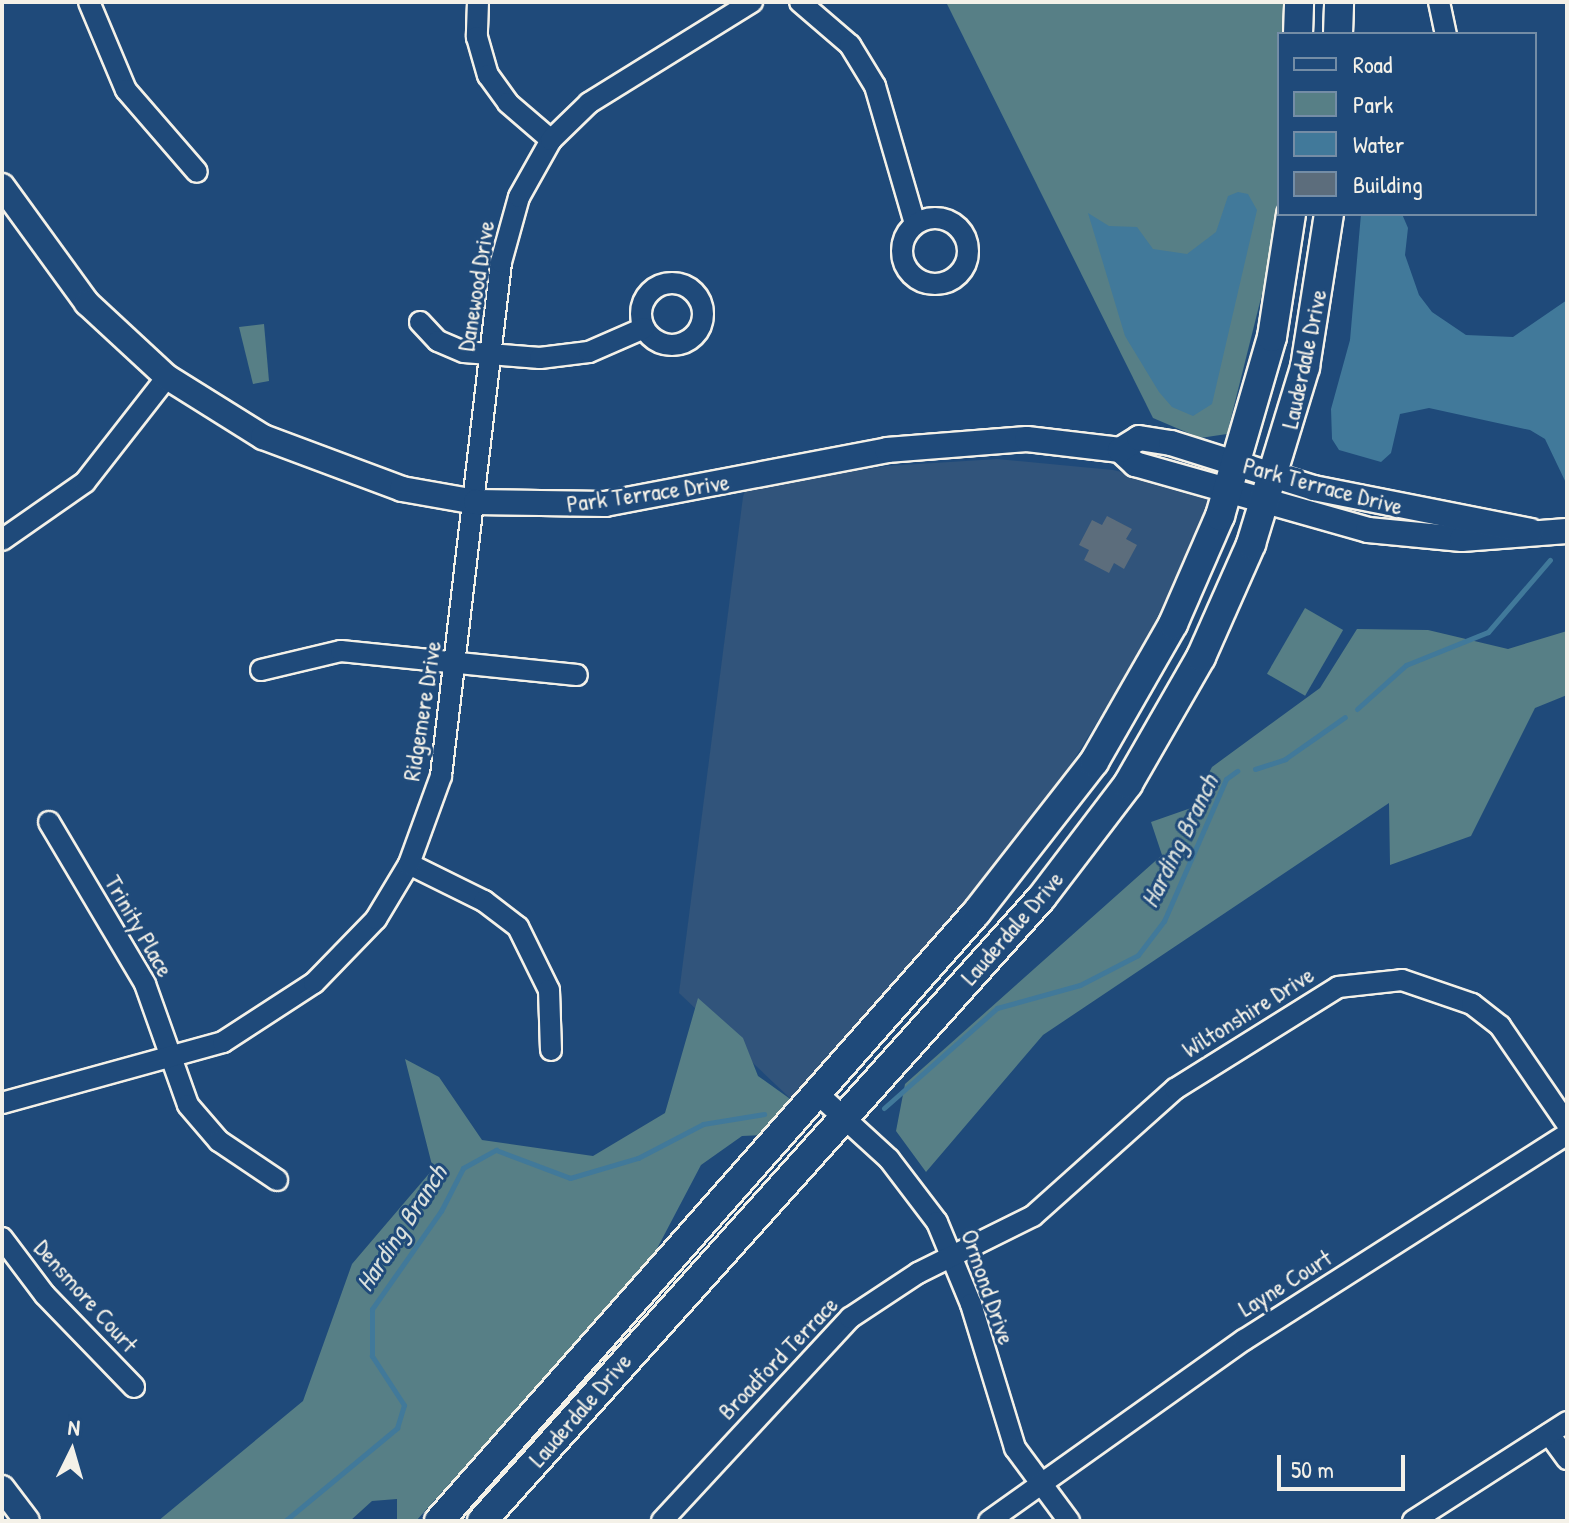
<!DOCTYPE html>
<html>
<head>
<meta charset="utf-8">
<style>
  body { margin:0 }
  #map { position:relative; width:1569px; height:1523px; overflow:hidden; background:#1f4a7a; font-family:"Patrick Hand",sans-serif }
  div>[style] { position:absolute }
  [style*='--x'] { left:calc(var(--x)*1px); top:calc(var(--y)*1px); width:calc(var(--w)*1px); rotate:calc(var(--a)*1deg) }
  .built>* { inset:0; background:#31547b }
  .green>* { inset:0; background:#577f86; transform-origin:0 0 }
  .water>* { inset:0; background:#41799a }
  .stream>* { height:5px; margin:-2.5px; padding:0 2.5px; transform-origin:2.5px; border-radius:2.5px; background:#41799a }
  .building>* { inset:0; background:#5c6d7c }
  .roads { filter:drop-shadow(2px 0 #f4f1e8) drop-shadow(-2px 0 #f4f1e8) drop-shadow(0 2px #f4f1e8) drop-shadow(0 -2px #f4f1e8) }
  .minor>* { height:20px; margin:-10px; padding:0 10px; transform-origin:10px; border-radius:10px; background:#1f4a7a }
  .minor>.ring { margin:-10px; padding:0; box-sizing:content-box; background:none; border:20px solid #1f4a7a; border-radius:50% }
  .tertiary>* { height:24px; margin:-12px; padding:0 12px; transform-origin:12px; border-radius:12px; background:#1f4a7a }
  .secondary>* { height:28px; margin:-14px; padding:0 14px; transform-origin:14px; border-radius:14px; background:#1f4a7a }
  span { translate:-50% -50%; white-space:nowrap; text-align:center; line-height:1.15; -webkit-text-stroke:6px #1f4a7a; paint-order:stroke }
  .street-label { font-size:24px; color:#f4f1e8 }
  .water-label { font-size:26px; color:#d9dfdc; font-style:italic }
  .frame { position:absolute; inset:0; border:4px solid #f4f1e8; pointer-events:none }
  .legend { position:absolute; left:1277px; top:32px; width:260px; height:184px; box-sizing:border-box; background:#1f4a7a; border:2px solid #748da6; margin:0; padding:10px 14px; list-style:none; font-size:24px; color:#f4f1e8 }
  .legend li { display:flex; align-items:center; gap:16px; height:40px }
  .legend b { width:40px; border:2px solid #748da6 }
  .north { position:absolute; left:32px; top:1411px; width:80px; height:80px; -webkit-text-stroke:6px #1f4a7a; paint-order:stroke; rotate:5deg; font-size:22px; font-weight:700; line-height:32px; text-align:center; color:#f4f1e8 }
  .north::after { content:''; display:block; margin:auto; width:28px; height:36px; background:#f4f1e8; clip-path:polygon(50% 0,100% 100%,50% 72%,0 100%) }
  .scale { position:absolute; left:1277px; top:1455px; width:128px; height:36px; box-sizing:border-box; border:4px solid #f4f1e8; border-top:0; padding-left:10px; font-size:24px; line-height:28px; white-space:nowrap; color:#f4f1e8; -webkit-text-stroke:6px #1f4a7a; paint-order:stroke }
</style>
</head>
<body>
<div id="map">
  <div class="built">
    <div style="clip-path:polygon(997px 459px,1113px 470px,1189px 487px,1207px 499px,1206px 518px,1165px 612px,1041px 813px,793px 1101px,679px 993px,743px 497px,746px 487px,887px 466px)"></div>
  </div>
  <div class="green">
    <div style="clip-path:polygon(946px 2px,1285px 2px,1276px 238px,1227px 434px,1200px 438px,1153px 418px)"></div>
    <div style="clip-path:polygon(264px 324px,269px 381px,253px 384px,239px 327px)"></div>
    <div style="left:1305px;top:608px;width:44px;height:76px;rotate:30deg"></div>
    <div style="clip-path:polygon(1357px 629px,1428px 630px,1508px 649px,1567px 631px,1567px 695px,1535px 708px,1471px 836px,1390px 865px,1389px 803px,1043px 1035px,926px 1172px,896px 1131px,905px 1084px,1162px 855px,1151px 822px,1191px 808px,1212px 767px,1320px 688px)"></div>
    <div style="clip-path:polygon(698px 998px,743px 1038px,758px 1076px,793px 1101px,764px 1135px,742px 1136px,701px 1165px,651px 1260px,416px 1521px,397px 1521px,397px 1499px,372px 1501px,350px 1521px,158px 1521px,303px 1401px,352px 1264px,433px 1169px,405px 1059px,439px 1077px,482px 1140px,593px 1156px,665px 1113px)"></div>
  </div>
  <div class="water">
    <div style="clip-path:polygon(1238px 192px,1248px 194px,1257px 210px,1212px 404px,1193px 416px,1172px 407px,1159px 392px,1125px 336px,1088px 213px,1109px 226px,1137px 227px,1153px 249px,1187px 254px,1216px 232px,1228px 196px)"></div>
    <div style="clip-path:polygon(1361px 214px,1402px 214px,1408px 228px,1405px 255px,1419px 295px,1432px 312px,1466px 335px,1513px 337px,1567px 300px,1567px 485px,1545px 439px,1530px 430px,1429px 408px,1400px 414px,1391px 453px,1381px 462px,1339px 450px,1332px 439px,1331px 409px,1350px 340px)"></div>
  </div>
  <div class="stream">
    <div style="--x:1357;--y:709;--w:66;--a:-41.9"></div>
    <div style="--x:1406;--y:665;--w:88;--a:-21.9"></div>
    <div style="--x:1488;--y:632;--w:95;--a:-49.3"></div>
    <div style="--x:1255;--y:769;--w:32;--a:-18"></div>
    <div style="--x:1285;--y:759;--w:73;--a:-35"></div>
    <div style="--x:884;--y:1108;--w:151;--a:-41.5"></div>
    <div style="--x:997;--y:1008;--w:86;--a:-15.5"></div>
    <div style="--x:1080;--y:985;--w:65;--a:-27.3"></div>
    <div style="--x:1138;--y:955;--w:43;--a:-52.6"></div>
    <div style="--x:1164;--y:921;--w:155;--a:-66.4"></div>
    <div style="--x:1226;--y:779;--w:14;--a:-36"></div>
    <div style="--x:285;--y:1521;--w:146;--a:-39.7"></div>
    <div style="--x:397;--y:1428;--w:24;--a:-73"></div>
    <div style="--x:404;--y:1405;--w:59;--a:-123.1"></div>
    <div style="--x:372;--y:1356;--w:47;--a:-90"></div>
    <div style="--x:372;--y:1309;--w:120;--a:-54.9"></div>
    <div style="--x:441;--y:1211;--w:48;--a:-62.9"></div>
    <div style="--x:463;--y:1168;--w:38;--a:-29"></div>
    <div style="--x:496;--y:1150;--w:79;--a:20.7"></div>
    <div style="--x:570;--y:1178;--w:71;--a:-16.4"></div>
    <div style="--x:638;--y:1158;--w:73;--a:-27.6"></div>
    <div style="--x:703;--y:1124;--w:62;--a:-9.3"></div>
  </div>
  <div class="building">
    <div style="clip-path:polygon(1107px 516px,1132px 529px,1126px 539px,1137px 545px,1124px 569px,1114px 563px,1109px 573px,1084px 560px,1089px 550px,1079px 545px,1092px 520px,1102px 525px)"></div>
  </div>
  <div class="roads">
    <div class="minor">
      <div style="--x:89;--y:2;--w:95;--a:67.2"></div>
      <div style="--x:126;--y:90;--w:108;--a:49.1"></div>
      <div style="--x:478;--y:2;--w:35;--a:92"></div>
      <div style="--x:477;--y:37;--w:40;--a:74"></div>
      <div style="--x:488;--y:75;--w:34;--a:54"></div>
      <div style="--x:508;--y:103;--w:57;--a:40.7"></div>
      <div style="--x:800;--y:2;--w:66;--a:40.7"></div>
      <div style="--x:850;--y:45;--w:48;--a:58.6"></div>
      <div style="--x:875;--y:86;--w:144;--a:73.8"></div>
      <div style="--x:1439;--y:2;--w:33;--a:78"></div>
      <div class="ring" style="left:902px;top:218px;width:46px;height:46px"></div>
      <div class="ring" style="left:641px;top:283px;width:42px;height:42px"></div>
      <div style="--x:420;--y:322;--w:26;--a:47"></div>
      <div style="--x:438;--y:341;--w:28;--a:23"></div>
      <div style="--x:464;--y:352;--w:76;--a:4.5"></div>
      <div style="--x:540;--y:358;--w:49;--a:-7"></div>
      <div style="--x:589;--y:352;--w:60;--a:-23.6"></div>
      <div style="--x:2;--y:540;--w:101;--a:-34.9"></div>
      <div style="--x:85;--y:482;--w:133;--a:-52"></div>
      <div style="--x:261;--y:670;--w:82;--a:-13.4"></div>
      <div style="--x:341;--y:651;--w:237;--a:5.8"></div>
      <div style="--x:49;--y:822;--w:188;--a:59.3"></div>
      <div style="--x:145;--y:984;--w:128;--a:70.4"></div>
      <div style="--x:188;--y:1105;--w:48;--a:49.3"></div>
      <div style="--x:219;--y:1141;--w:70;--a:33.9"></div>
      <div style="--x:409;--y:864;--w:84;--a:26.3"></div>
      <div style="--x:484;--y:901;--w:43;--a:37.4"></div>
      <div style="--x:518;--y:927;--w:70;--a:63.8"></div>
      <div style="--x:549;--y:990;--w:60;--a:88.1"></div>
      <div style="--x:819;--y:1095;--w:95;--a:42.4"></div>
      <div style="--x:889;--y:1159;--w:79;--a:52.7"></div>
      <div style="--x:937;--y:1222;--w:89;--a:67.5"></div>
      <div style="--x:971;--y:1304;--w:151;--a:73"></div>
      <div style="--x:1015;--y:1448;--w:91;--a:53.5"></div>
      <div style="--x:2;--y:1103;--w:229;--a:-15.4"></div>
      <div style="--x:223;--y:1042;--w:108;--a:-33"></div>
      <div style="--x:314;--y:983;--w:89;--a:-45.9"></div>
      <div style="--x:376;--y:919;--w:64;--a:-59"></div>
      <div style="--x:409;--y:864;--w:94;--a:-70"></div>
      <div style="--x:441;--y:776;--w:517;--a:-83.34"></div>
      <div style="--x:501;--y:262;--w:67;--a:-74.5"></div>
      <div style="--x:519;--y:197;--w:65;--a:-60.7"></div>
      <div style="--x:551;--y:140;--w:53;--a:-44.2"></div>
      <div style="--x:589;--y:103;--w:192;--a:-31.8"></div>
      <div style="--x:2;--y:1238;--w:71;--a:53"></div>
      <div style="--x:45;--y:1295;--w:128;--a:45.9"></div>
      <div style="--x:1549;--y:1434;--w:31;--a:54"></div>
      <div style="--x:662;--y:1521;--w:277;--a:-47.2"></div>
      <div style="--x:850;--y:1318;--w:82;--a:-33.5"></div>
      <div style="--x:918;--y:1273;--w:128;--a:-26.4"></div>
      <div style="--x:1033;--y:1216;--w:191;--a:-41.8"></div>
      <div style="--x:1175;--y:1089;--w:192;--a:-32"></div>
      <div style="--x:1338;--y:987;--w:64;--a:-6.2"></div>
      <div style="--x:1402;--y:980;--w:74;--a:18.9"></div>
      <div style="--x:1472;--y:1004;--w:36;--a:38"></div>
      <div style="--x:1500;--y:1026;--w:119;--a:55.6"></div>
      <div style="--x:989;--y:1521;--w:313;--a:-35.4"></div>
      <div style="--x:1244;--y:1340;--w:383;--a:-32.5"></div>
      <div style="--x:1413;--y:1521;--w:183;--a:-32.7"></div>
    </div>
    <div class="tertiary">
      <div style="--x:2;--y:186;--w:145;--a:54"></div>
      <div style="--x:87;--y:303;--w:109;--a:42.8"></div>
      <div style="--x:167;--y:377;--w:113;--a:32"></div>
      <div style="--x:263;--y:437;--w:148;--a:20.5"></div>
      <div style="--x:402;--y:489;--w:75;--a:10"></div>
      <div style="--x:476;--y:502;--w:129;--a:0.9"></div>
      <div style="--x:605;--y:504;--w:287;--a:-10.8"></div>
      <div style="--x:887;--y:450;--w:140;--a:-4.5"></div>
      <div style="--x:1027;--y:439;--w:94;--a:6.7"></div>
      <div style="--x:1120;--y:450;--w:21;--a:43"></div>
      <div style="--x:1135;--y:464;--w:242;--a:15.8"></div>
      <div style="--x:1368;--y:530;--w:94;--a:5.5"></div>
      <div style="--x:1462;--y:539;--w:105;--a:-4.4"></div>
      <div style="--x:1120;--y:450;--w:22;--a:-32"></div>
      <div style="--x:1139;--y:438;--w:32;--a:9"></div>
      <div style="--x:1171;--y:443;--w:150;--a:17.5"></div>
      <div style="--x:1314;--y:488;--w:221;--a:11.2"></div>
      <div style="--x:2;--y:1488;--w:41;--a:52.9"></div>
    </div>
    <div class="secondary">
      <div style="--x:1298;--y:34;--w:32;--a:-88"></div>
      <div style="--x:1338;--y:34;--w:32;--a:-88"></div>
      <div style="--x:439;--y:1521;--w:811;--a:-48.55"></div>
      <div style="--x:976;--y:913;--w:192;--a:-52"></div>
      <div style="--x:1094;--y:762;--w:159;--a:-60.2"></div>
      <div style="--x:1173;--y:624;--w:118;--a:-66.5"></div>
      <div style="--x:1220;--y:516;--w:186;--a:-73.8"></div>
      <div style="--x:1272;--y:337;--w:124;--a:-81.2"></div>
      <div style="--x:482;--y:1521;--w:838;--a:-48.09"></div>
      <div style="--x:1042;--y:897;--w:142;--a:-52.7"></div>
      <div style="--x:1128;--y:784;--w:146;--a:-60.1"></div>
      <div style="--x:1201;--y:657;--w:124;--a:-66.1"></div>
      <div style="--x:1251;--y:544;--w:185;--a:-73"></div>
      <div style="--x:1305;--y:367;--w:155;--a:-81.1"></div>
    </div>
  </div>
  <div class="street-label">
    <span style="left:476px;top:286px;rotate:-81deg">Danewood Drive</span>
    <span style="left:1304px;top:359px;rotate:-78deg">Lauderdale Drive</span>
    <span style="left:1323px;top:486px;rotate:15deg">Park Terrace Drive</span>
    <span style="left:648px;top:493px;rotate:-8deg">Park Terrace Drive</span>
    <span style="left:422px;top:711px;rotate:-81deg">Ridgemere Drive</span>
    <span style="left:139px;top:926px;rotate:60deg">Trinity Place</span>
    <span style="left:1012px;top:928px;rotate:-49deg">Lauderdale Drive</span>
    <span style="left:1248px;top:1012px;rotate:-32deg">Wiltonshire Drive</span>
    <span style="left:1285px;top:1283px;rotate:-32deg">Layne Court</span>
    <span style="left:988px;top:1287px;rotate:71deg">Ormond Drive</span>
    <span style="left:86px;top:1296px;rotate:48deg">Densmore Court</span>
    <span style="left:778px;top:1358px;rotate:-46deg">Broadford Terrace</span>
    <span style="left:580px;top:1410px;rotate:-49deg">Lauderdale Drive</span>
  </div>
  <div class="water-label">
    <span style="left:1179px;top:841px;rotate:-64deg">Harding Branch</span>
    <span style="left:401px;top:1228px;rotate:-57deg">Harding Branch</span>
  </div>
  <div class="frame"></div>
  <ul class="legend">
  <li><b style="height:10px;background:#1f4a7a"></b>Road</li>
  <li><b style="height:22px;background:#577f86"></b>Park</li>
  <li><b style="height:22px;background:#41799a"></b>Water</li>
  <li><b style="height:22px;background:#5c6d7c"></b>Building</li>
  </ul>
  <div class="north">N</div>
  <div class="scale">50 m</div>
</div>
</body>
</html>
